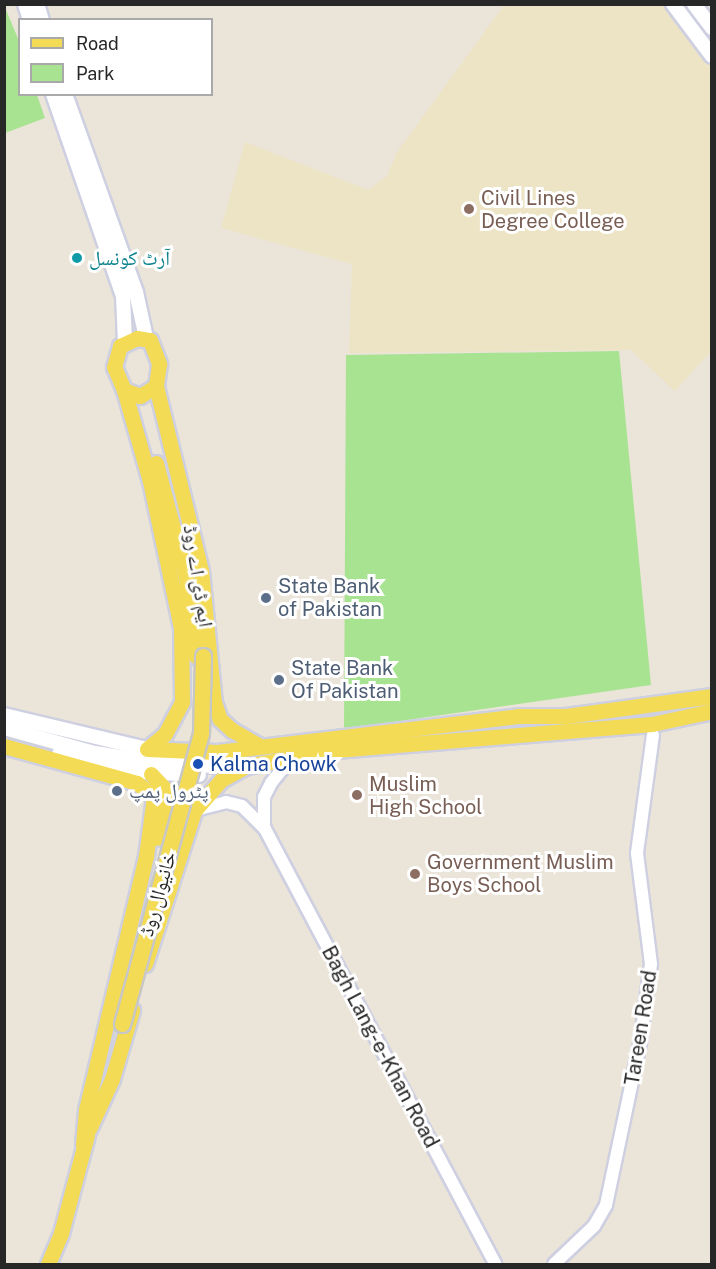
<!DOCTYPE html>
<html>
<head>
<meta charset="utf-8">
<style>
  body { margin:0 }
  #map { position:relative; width:716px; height:1269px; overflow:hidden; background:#ebe4d8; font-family:"Public Sans","Noto Naskh Arabic",sans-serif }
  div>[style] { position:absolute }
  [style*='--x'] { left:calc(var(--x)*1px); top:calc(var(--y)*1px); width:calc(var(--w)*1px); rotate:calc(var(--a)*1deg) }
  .education>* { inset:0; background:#ede4c6 }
  .green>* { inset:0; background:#a8e392 }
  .roads { filter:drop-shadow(2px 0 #ced0e1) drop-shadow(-2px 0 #ced0e1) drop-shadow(0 2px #ced0e1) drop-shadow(0 -2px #ced0e1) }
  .tertiary>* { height:12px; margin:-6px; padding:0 6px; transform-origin:6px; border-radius:6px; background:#fff }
  .secondary>* { height:14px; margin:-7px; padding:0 7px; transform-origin:7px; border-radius:7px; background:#fff }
  .primary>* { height:15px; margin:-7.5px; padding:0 7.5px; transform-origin:7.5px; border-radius:7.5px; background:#f3db55 }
  .bridges { filter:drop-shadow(2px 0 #c7c7c7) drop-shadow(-2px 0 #c7c7c7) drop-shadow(0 2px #c7c7c7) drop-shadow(0 -2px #c7c7c7) }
  .primary-bridge>* { height:15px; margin:-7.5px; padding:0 7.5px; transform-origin:7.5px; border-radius:7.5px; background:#f3db55 }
  .dots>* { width:16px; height:16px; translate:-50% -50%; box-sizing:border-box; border:3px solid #fff; border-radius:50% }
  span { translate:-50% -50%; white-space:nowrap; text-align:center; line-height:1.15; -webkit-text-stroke:6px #fff; paint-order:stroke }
  .education-label { font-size:20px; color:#785e54 }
  .left { translate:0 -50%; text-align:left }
  .culture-label { font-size:20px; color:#0d838f }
  .street-label { font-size:20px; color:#272727 }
  .service-label { font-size:20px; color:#4e5e75 }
  .transit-label { font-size:20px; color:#164399 }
  .frame { position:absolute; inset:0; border:6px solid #272727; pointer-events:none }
  .legend { position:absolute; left:18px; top:18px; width:195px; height:78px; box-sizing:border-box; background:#fff; border:2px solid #a9a9a9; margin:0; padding:8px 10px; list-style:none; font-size:18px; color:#272727 }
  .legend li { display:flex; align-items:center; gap:12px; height:30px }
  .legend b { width:30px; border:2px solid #a9a9a9 }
</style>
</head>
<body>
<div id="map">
  <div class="education">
    <div style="clip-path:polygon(504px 5px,673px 5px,711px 56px,711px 351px,675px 391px,631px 350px,349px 353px,352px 264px,221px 228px,245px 142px,368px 190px,387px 176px,397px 152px)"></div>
  </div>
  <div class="green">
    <div style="clip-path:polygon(4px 5px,19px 41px,20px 94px,37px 95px,45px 118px,5px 133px)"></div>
    <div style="clip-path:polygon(619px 351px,651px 685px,344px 729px,346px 355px)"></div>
  </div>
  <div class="roads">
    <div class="tertiary">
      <div style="--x:195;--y:810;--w:32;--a:-14"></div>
      <div style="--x:226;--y:802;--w:16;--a:14"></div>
      <div style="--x:242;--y:806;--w:33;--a:45"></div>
      <div style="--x:265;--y:829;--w:492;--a:62.1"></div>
      <div style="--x:264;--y:826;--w:29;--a:-90"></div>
      <div style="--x:264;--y:797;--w:16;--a:-63"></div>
      <div style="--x:271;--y:783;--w:35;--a:-51"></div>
      <div style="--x:554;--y:1264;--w:55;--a:-43.5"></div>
      <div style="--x:594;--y:1226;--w:24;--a:-60"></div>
      <div style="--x:606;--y:1205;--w:165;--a:-78.1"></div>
      <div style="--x:640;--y:1044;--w:81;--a:-82.2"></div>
      <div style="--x:651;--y:964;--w:112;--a:-97.2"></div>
      <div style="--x:637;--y:853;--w:119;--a:-82.3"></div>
    </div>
    <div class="secondary">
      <div style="--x:25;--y:4;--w:17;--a:73"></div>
      <div style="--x:37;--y:4;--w:17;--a:73"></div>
      <div style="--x:673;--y:4;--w:65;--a:53.1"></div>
      <div style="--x:694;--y:4;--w:30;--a:53"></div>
      <div style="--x:53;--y:94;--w:214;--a:70.9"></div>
      <div style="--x:123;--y:296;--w:46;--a:87.5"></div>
      <div style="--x:65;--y:94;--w:210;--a:70.3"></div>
      <div style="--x:136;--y:292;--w:47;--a:77.7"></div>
      <div style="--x:4;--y:715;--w:147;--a:13.4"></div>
      <div style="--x:4;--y:728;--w:94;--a:15.4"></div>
      <div style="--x:95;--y:753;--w:70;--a:9.1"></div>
      <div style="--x:164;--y:764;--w:80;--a:2.1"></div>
      <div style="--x:59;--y:754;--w:67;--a:14.7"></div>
      <div style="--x:124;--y:771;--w:75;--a:3.1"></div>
    </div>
    <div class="primary">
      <div style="--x:137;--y:338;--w:13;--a:9"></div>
      <div style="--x:150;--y:340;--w:26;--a:69"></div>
      <div style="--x:159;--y:364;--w:22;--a:98"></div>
      <div style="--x:156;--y:386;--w:19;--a:148"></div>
      <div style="--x:140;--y:396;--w:17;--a:-159"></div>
      <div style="--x:124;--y:390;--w:25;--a:-113"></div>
      <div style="--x:114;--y:367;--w:22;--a:-74"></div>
      <div style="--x:120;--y:346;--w:19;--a:-25"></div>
      <div style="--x:156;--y:386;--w:189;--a:76.3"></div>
      <div style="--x:201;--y:570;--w:133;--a:84.4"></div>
      <div style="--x:214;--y:702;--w:18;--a:71"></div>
      <div style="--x:220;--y:719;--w:16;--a:43"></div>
      <div style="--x:232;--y:730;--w:32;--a:30"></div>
      <div style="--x:124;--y:390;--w:95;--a:74.1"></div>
      <div style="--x:150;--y:481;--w:150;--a:78.1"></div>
      <div style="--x:181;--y:628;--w:74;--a:89.2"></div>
      <div style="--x:182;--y:702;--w:36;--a:118"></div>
      <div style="--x:165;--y:734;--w:23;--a:140"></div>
      <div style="--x:156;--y:463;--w:118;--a:75.3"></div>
      <div style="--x:186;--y:577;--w:80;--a:82.8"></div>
      <div style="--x:4;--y:746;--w:138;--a:15.5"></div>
      <div style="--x:137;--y:783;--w:22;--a:39"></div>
      <div style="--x:154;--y:797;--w:60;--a:97.7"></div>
      <div style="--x:146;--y:856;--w:261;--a:103.3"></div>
      <div style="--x:86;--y:1110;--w:35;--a:95"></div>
      <div style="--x:147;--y:749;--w:70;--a:2.5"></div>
      <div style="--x:217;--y:752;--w:303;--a:-6.8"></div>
      <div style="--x:518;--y:716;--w:48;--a:0"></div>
      <div style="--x:566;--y:716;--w:147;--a:-7.8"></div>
      <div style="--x:151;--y:774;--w:19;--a:47"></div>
      <div style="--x:164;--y:788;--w:12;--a:76"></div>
      <div style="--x:167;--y:800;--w:39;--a:105"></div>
      <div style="--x:145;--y:964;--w:161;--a:-72.2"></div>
      <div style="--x:194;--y:811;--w:41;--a:-48.9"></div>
      <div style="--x:221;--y:780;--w:29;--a:-29"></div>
      <div style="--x:246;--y:766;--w:91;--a:-10.1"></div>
      <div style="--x:336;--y:750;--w:317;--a:-4.7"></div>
      <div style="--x:652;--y:724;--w:61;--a:-12.2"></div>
      <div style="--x:89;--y:1129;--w:55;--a:-65.3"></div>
      <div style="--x:112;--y:1079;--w:72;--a:-73.8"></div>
      <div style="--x:48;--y:1264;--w:34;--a:-67"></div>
      <div style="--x:61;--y:1233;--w:101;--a:-75.1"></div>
    </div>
  </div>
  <div class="bridges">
    <div class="primary-bridge">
      <div style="--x:122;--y:1024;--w:302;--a:-74.8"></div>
      <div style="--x:201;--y:733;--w:77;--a:-88.5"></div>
    </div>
  </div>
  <div class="dots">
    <div style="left:469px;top:209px;background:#8d6e63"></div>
    <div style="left:77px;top:258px;background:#0f9aa8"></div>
    <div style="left:266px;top:598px;background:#5c6f8a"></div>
    <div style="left:279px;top:680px;background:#5c6f8a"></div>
    <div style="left:198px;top:764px;background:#1a4fb4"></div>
    <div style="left:117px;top:791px;background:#5c6f8a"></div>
    <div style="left:357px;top:795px;background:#8d6e63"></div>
    <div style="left:415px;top:874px;background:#8d6e63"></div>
  </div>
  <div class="education-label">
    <span class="left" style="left:481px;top:210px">Civil Lines<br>Degree College</span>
    <span class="left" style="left:369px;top:796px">Muslim<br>High School</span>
    <span class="left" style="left:427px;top:874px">Government Muslim<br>Boys School</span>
  </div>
  <div class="culture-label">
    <span class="left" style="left:89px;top:258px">آرٹ کونسل</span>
  </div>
  <div class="street-label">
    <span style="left:198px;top:576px;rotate:81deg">ایم ڈی اے روڈ</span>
    <span style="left:158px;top:894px;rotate:-74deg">خانیوال روڈ</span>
    <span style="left:641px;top:1028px;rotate:-81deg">Tareen Road</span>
    <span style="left:380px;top:1047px;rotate:62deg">Bagh Lang-e-Khan Road</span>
  </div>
  <div class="service-label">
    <span class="left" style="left:278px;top:598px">State Bank<br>of Pakistan</span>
    <span class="left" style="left:291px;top:680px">State Bank<br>Of Pakistan</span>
    <span class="left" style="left:129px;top:791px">پٹرول پمپ</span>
  </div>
  <div class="transit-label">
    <span class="left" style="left:210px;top:764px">Kalma Chowk</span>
  </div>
  <div class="frame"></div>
  <ul class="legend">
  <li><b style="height:8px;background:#f3db55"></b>Road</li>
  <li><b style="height:16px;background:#a8e392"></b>Park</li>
  </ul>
</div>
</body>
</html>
